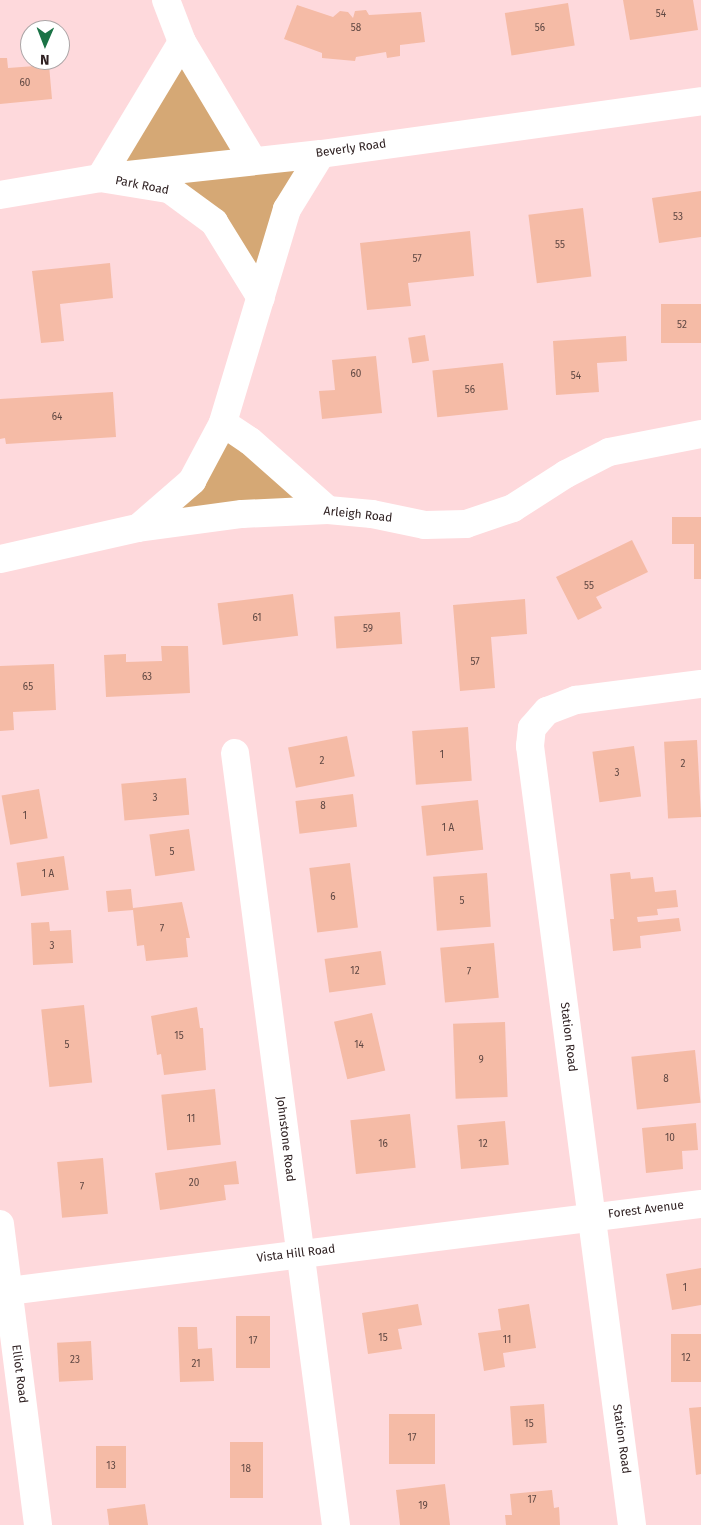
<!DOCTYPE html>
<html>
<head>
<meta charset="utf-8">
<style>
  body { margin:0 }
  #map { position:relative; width:701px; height:1525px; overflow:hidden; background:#fed9dc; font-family:"Fira Sans",sans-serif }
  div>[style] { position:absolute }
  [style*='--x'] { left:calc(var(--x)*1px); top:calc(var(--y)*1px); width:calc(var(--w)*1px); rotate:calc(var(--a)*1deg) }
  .green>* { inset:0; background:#d5a875 }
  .building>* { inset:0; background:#f5bba6; transform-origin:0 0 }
  .minor>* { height:28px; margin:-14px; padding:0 14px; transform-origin:14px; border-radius:14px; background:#fff }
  span { translate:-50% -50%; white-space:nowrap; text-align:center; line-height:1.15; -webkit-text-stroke:5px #fff; paint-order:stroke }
  .number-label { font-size:10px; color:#604843 }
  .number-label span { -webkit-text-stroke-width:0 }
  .street-label { font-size:12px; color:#2f2122 }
  .north { position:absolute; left:20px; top:20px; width:50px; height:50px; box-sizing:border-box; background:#fff; border:1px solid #aca6a7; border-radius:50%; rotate:181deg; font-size:14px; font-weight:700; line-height:20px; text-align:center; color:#2f2122 }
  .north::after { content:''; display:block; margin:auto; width:18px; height:22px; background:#1b7346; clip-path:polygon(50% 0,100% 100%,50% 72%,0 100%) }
</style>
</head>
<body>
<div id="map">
  <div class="green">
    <div style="clip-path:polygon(182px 42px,252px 159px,321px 154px,266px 279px,170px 189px,100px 178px)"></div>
    <div style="clip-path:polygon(223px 423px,328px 510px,138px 528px)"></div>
  </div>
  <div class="building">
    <div style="clip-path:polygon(623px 0,693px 0,698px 30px,630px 40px)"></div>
    <div style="left:568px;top:3px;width:43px;height:64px;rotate:81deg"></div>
    <div style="clip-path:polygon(297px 5px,333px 17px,340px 11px,348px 12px,353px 18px,355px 11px,366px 10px,369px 15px,421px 12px,425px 42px,400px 45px,400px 56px,387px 58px,386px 52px,356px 57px,355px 61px,322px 58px,322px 53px,284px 39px)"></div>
    <div style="clip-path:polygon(0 58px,7px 58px,8px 68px,49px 65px,52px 99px,0 104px)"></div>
    <div style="clip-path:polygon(701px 191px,701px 237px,659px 243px,652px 198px)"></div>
    <div style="left:583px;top:208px;width:69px;height:55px;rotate:83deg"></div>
    <div style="clip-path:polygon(470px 231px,474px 276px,408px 283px,411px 306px,367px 310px,360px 243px)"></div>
    <div style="clip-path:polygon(110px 263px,113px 298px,60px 304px,64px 341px,41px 343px,32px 271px)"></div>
    <div style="left:701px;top:304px;width:39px;height:40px;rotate:90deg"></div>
    <div style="left:425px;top:335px;width:26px;height:17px;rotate:81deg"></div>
    <div style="clip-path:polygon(626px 336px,627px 361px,597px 363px,599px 392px,556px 395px,553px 341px)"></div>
    <div style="clip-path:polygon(376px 356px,382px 413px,322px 419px,319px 391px,335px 390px,332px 360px)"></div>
    <div style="left:503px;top:363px;width:47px;height:71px;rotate:84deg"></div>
    <div style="clip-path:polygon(113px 392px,116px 437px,6px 444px,5px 438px,0 439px,0 399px)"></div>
    <div style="clip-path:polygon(672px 517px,701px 517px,701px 579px,694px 579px,694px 544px,672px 544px)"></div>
    <div style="clip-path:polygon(632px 540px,648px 572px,596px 597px,602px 608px,578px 620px,556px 577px)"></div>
    <div style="left:293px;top:594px;width:42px;height:76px;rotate:83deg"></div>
    <div style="clip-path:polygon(525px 599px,527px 634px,491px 637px,495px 688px,460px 691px,453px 605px)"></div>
    <div style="left:400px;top:612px;width:32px;height:66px;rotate:86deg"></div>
    <div style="clip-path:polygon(161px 646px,188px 646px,190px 693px,106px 697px,104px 655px,126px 654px,126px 662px,162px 661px)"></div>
    <div style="clip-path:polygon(54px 664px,56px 710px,13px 712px,14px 730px,0 731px,0 666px)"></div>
    <div style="left:468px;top:727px;width:54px;height:56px;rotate:86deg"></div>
    <div style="left:347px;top:736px;width:41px;height:60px;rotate:79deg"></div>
    <div style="left:697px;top:740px;width:77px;height:33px;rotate:87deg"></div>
    <div style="left:634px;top:746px;width:51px;height:42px;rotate:82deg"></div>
    <div style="left:186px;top:778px;width:37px;height:65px;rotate:85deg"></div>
    <div style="left:39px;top:789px;width:50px;height:38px;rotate:80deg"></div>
    <div style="left:353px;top:794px;width:33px;height:58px;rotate:83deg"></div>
    <div style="left:478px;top:800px;width:50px;height:57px;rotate:84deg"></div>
    <div style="left:189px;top:829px;width:42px;height:40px;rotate:82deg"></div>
    <div style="left:64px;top:856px;width:34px;height:48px;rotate:82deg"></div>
    <div style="left:350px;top:863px;width:65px;height:41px;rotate:83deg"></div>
    <div style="clip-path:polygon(630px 872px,631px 879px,653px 877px,655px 892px,676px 890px,678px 907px,657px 909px,658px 915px,637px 917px,638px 922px,679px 918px,681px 931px,640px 936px,641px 948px,613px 951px,610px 919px,614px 919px,610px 874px)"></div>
    <div style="left:487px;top:873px;width:54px;height:54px;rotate:86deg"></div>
    <div style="clip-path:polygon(131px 889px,133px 908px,182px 902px,190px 938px,186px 938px,188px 957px,146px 961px,144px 945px,137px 946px,133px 910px,108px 912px,106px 891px)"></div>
    <div style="clip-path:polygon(49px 922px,50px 931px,71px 930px,73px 963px,33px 965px,31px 923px)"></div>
    <div style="left:494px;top:943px;width:55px;height:54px;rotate:85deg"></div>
    <div style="left:381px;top:951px;width:34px;height:57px;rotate:82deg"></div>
    <div style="left:84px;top:1005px;width:78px;height:43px;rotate:84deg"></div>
    <div style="clip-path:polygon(197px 1007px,200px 1028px,203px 1028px,206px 1070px,164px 1075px,161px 1054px,157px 1055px,151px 1016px)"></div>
    <div style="left:372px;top:1013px;width:59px;height:39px;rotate:77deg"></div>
    <div style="left:505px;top:1022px;width:75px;height:52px;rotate:88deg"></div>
    <div style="left:695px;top:1050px;width:53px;height:64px;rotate:84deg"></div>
    <div style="left:215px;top:1089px;width:56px;height:54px;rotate:84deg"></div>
    <div style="left:410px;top:1114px;width:54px;height:60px;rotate:84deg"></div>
    <div style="left:505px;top:1121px;width:44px;height:48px;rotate:85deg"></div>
    <div style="clip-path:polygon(696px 1123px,698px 1150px,682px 1151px,683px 1169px,646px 1173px,642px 1128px)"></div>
    <div style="left:103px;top:1158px;width:56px;height:46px;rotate:85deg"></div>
    <div style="clip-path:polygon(236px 1161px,239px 1184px,224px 1185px,226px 1200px,160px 1210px,155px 1173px)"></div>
    <div style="clip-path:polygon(701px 1268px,701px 1305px,672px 1310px,666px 1274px)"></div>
    <div style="clip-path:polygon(418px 1304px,422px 1325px,398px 1329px,402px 1349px,368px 1354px,362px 1313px)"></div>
    <div style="clip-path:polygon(529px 1304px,536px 1348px,503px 1353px,505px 1367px,484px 1371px,478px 1333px,501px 1330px,498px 1309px)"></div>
    <div style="left:236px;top:1316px;width:34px;height:52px"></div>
    <div style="clip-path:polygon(178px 1327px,197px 1327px,198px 1349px,212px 1348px,214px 1381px,180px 1382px)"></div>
    <div style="left:701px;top:1334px;width:48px;height:30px;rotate:90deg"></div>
    <div style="left:91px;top:1341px;width:39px;height:34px;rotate:87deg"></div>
    <div style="left:544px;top:1404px;width:39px;height:34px;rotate:86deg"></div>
    <div style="clip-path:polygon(701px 1407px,701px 1474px,696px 1475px,689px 1408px)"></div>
    <div style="left:389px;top:1414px;width:46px;height:50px"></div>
    <div style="left:230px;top:1442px;width:33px;height:56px"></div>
    <div style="left:96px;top:1446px;width:30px;height:42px"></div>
    <div style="clip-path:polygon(445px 1484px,450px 1525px,400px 1525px,396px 1490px)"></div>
    <div style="clip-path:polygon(552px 1490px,554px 1508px,559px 1507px,560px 1525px,506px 1525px,505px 1515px,512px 1515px,510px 1494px)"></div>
    <div style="clip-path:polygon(145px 1504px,148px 1525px,109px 1525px,107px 1509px)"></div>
  </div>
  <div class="minor">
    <div style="--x:166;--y:0;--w:45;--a:69.1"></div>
    <div style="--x:182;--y:42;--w:136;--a:59.1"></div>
    <div style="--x:182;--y:42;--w:159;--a:121.1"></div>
    <div style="--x:100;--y:178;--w:70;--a:9.1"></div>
    <div style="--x:169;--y:189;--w:56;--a:36.3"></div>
    <div style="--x:214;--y:222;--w:89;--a:58.3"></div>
    <div style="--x:321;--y:154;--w:65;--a:121.7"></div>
    <div style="--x:287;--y:209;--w:223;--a:106.7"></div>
    <div style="--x:223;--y:423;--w:32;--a:34"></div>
    <div style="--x:250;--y:441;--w:104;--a:41.5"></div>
    <div style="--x:0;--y:195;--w:101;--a:-9.6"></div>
    <div style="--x:100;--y:178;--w:222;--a:-6.2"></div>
    <div style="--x:321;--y:154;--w:384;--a:-7.9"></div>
    <div style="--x:138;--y:528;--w:72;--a:-41"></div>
    <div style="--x:192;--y:481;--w:66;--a:-61.9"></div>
    <div style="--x:0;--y:559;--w:141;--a:-12.7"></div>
    <div style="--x:138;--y:528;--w:105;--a:-7.7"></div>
    <div style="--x:242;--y:514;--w:86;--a:-2.7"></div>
    <div style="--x:328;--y:510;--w:44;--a:5.2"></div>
    <div style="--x:372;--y:514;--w:54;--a:11.7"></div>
    <div style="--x:425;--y:525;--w:41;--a:-1.4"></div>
    <div style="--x:466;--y:524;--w:50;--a:-18.8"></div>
    <div style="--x:513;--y:508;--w:63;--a:-32.7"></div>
    <div style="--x:566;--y:474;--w:48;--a:-27.1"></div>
    <div style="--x:609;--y:452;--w:94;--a:-11.1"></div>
    <div style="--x:235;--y:753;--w:779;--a:82.55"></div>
    <div style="--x:0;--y:1224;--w:303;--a:82.8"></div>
    <div style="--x:0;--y:1292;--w:707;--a:-7.16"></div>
    <div style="--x:632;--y:1525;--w:786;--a:-97.46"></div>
    <div style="--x:530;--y:746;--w:18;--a:-84"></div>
    <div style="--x:532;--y:728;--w:23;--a:-49"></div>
    <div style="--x:547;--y:711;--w:31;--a:-21"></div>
    <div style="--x:576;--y:700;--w:126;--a:-7.3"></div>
  </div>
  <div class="number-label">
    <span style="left:661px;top:15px">54</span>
    <span style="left:356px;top:29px">58</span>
    <span style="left:540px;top:29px">56</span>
    <span style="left:25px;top:84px">60</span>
    <span style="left:678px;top:218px">53</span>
    <span style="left:560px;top:246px">55</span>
    <span style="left:417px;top:260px">57</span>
    <span style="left:682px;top:326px">52</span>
    <span style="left:356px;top:375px">60</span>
    <span style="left:576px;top:377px">54</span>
    <span style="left:470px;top:391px">56</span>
    <span style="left:57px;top:418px">64</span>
    <span style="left:589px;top:587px">55</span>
    <span style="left:257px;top:619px">61</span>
    <span style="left:368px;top:630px">59</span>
    <span style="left:475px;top:663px">57</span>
    <span style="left:147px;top:678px">63</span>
    <span style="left:28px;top:688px">65</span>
    <span style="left:442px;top:756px">1</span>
    <span style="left:322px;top:762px">2</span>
    <span style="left:683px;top:765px">2</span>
    <span style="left:617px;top:774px">3</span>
    <span style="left:155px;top:799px">3</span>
    <span style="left:323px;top:807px">8</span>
    <span style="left:25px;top:817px">1</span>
    <span style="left:448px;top:829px">1 A</span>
    <span style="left:172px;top:853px">5</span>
    <span style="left:48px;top:875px">1 A</span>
    <span style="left:333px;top:898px">6</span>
    <span style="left:462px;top:902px">5</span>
    <span style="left:162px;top:930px">7</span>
    <span style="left:52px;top:947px">3</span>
    <span style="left:355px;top:972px">12</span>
    <span style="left:469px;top:973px">7</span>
    <span style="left:179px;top:1037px">15</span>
    <span style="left:67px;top:1046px">5</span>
    <span style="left:359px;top:1046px">14</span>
    <span style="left:481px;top:1061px">9</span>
    <span style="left:666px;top:1080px">8</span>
    <span style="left:191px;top:1120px">11</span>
    <span style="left:670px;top:1139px">10</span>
    <span style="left:383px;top:1145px">16</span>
    <span style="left:483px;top:1145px">12</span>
    <span style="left:194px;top:1184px">20</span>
    <span style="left:82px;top:1188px">7</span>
    <span style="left:685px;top:1289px">1</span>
    <span style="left:383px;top:1339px">15</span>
    <span style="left:507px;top:1341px">11</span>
    <span style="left:253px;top:1342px">17</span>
    <span style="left:686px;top:1359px">12</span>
    <span style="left:75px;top:1361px">23</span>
    <span style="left:196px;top:1365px">21</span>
    <span style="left:529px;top:1425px">15</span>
    <span style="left:412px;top:1439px">17</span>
    <span style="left:111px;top:1467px">13</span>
    <span style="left:246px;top:1470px">18</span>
    <span style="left:532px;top:1501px">17</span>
    <span style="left:423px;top:1507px">19</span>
  </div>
  <div class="street-label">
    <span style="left:351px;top:149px;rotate:-8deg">Beverly Road</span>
    <span style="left:142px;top:186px;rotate:11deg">Park Road</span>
    <span style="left:358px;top:515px;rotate:6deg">Arleigh Road</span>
    <span style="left:568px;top:1037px;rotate:83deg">Station Road</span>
    <span style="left:285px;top:1139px;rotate:83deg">Johnstone Road</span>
    <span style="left:646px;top:1210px;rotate:-7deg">Forest Avenue</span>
    <span style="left:296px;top:1254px;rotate:-7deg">Vista Hill Road</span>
    <span style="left:19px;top:1374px;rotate:83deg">Elliot Road</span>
    <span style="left:621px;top:1439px;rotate:82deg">Station Road</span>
  </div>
  <div class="north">N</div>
</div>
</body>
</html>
